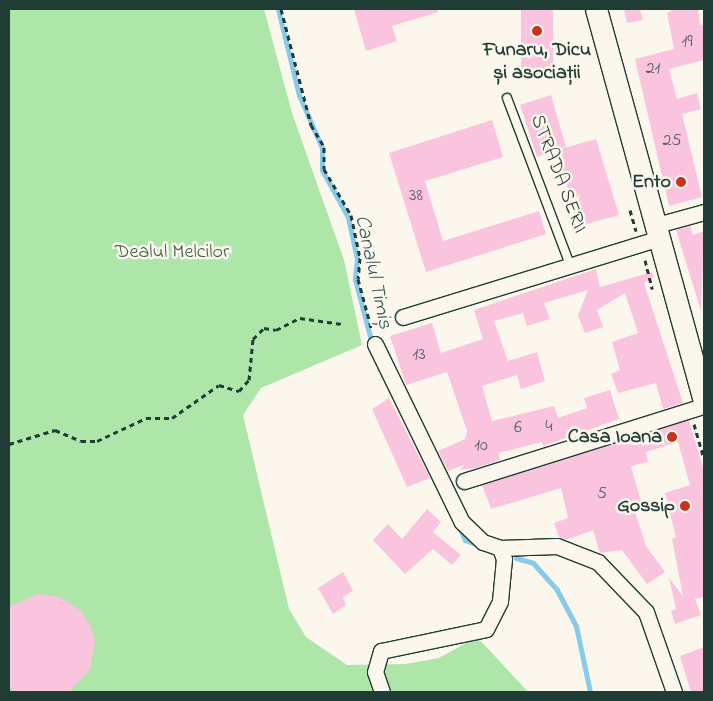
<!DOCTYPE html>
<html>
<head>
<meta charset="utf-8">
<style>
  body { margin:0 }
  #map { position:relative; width:713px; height:701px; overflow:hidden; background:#fbf7ec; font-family:"Indie Flower",sans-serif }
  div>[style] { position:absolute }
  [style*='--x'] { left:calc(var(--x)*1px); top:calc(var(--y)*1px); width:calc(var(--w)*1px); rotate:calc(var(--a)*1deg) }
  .green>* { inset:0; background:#aee5a9 }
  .stream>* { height:5px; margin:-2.5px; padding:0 2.5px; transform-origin:2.5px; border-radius:2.5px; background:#88cae9 }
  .building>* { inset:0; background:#fbc4de; transform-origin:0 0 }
  .path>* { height:3px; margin-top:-1.5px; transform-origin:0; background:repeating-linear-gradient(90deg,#1f3d34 0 5px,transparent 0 9px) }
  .roads { filter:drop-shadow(1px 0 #1f3d34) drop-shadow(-1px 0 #1f3d34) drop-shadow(0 1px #1f3d34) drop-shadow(0 -1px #1f3d34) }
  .lane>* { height:8px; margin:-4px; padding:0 4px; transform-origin:4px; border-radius:4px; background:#fbf7ec }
  .street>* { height:15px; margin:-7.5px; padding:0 7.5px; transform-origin:7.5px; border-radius:7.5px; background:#fbf7ec }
  .secondary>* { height:21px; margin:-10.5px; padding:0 10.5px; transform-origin:10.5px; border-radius:10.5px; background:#fbf7ec }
  .dots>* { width:14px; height:14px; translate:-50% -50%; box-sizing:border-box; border:2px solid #fbf7ec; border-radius:50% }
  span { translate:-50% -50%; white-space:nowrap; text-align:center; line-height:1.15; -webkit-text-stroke:5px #fbf7ec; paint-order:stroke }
  .number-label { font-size:18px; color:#565f5e }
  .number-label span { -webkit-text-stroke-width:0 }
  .poi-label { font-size:20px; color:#1f3d34; font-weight:700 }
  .right { translate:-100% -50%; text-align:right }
  .street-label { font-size:20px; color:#1f3d34 }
  .park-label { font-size:20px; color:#3c5f4b }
  .water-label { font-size:21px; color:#345958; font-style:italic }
  .frame { position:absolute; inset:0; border:10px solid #1f3d34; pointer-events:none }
</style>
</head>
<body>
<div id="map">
  <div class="green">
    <div style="clip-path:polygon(9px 9px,264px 9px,292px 113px,344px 260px,362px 345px,261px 388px,243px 415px,289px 609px,306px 637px,347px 665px,406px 664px,439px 658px,477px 637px,528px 692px,9px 692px)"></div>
  </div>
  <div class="stream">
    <div style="--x:278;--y:9;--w:89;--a:76.3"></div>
    <div style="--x:299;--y:95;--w:58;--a:66.5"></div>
    <div style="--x:322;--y:148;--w:22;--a:90"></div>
    <div style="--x:322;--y:170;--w:54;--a:61"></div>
    <div style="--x:348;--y:217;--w:43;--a:77.9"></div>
    <div style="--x:357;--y:259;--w:20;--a:96"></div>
    <div style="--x:355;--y:279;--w:67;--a:75.3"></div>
    <div style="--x:459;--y:527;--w:14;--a:65"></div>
    <div style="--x:465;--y:540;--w:15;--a:20"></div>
    <div style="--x:516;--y:558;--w:18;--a:16"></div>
    <div style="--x:533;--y:563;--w:36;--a:48"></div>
    <div style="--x:557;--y:590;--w:41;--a:62.2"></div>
    <div style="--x:576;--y:626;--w:67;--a:78"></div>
  </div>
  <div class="building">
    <div style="clip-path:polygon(354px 9px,437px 9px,438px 12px,392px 26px,397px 41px,366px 51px)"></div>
    <div style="left:521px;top:9px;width:32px;height:68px"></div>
    <div style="clip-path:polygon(624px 9px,640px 9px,643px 20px,627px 23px)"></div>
    <div style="clip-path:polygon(674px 9px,698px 9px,700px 25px,704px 24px,704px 60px,669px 69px,677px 99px,697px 93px,701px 109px,682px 114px,702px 197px,669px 206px,635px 59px,674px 49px,667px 13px)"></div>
    <div style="clip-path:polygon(551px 95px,566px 147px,557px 150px,596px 139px,619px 215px,579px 226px,556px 150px,537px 157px,520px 105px)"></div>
    <div style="clip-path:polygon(492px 120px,503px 157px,425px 181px,443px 241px,539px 211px,546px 234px,426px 272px,389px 153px)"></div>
    <div style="clip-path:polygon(690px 226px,693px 235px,704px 231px,701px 311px,676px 230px)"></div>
    <div style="clip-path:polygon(596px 269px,600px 287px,652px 272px,654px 277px,644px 283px,683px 403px,663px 409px,656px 383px,618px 393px,611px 374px,620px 370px,612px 342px,638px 333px,625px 293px,597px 310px,603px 327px,585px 333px,578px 315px,588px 290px,544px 303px,550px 319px,527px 326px,523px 313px,494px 321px,508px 361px,537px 352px,545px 381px,521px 389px,517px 375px,482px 386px,492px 421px,554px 406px,558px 418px,587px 408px,584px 398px,610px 390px,619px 419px,543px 446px,542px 442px,498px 453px,500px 460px,476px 468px,460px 470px,464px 465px,448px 471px,438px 451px,465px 439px,467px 431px,447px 372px,406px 385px,390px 336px,432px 323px,441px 353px,483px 339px,474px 310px)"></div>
    <div style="clip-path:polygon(389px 398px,430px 478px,407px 487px,372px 409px)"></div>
    <div style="clip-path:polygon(689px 420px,704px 471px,704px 597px,695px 599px,701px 615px,675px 624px,671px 611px,676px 609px,669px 578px,683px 596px,672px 539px,676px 537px,665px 493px,690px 485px,678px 442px,646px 452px,648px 462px,631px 466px,643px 509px,635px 512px,646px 546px,665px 572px,647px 584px,622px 550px,600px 553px,593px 530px,566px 540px,559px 537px,554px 523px,568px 518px,561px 488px,491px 509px,482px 485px)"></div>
    <div style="clip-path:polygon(427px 509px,441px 522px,433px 532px,461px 555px,452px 565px,433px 549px,405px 574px,373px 540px,388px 524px,402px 539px)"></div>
    <div style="clip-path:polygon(343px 572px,353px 591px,343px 597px,346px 605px,333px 614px,318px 588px)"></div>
    <div style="clip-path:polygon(38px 594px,60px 597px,81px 611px,91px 627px,95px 641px,90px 669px,69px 692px,15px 692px,9px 687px,9px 607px)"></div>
    <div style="clip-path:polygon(704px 647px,704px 692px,691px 692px,680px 656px)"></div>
  </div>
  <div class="path">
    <div style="--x:281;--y:9;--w:120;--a:75.5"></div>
    <div style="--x:311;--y:125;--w:26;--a:59"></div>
    <div style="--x:324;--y:147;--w:22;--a:90"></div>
    <div style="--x:324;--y:169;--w:53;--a:59.6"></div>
    <div style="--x:351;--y:215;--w:44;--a:78.2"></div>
    <div style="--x:360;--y:258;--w:21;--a:95"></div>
    <div style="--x:358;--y:279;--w:54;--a:74.9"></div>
    <div style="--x:630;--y:210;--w:22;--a:74"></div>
    <div style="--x:645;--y:260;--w:30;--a:76"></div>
    <div style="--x:694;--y:424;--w:36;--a:74"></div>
    <div style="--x:9;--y:444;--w:48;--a:-16.9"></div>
    <div style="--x:55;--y:430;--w:28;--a:23"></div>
    <div style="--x:81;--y:441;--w:16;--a:0"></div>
    <div style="--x:97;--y:441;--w:54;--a:-25.1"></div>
    <div style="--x:146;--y:418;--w:26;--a:0"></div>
    <div style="--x:172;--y:418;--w:57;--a:-35.1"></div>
    <div style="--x:219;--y:385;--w:21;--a:17"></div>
    <div style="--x:239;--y:391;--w:15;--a:-48"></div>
    <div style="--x:249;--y:380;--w:41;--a:-84.4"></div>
    <div style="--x:253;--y:339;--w:16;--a:-45"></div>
    <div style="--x:264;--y:328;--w:12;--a:9"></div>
    <div style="--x:276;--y:330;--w:27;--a:-27"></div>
    <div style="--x:300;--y:318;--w:42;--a:8.1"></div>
  </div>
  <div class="roads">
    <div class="lane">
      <div style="--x:507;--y:98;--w:178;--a:69.3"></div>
    </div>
    <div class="street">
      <div style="--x:653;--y:226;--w:53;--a:-15.4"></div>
      <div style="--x:403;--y:317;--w:265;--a:-17.1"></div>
      <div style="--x:375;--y:344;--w:198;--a:64"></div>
      <div style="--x:462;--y:522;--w:29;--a:44"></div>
      <div style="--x:483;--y:542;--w:18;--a:19"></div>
      <div style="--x:500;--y:548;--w:57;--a:-2"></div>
      <div style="--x:557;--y:546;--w:44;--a:21.3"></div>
      <div style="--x:598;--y:562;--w:69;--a:46.2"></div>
      <div style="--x:646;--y:612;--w:85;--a:70.7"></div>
      <div style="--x:464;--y:481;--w:251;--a:-17.4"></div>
      <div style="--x:382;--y:692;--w:21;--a:-109"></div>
      <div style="--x:375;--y:672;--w:22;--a:-74"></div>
      <div style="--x:381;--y:651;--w:107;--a:-11.8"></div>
      <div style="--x:486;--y:629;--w:31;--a:-63"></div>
      <div style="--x:500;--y:601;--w:42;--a:-84.6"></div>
      <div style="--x:504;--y:559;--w:12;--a:-110"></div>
    </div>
    <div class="secondary">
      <div style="--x:596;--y:9;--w:407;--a:74.6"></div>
    </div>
  </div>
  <div class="dots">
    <div style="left:537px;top:31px;background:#c8321e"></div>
    <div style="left:681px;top:182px;background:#c8321e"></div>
    <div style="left:672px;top:437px;background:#c8321e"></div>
    <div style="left:685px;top:506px;background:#c8321e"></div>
  </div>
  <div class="number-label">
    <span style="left:687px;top:42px">19</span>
    <span style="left:653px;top:69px">21</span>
    <span style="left:672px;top:141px">25</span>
    <span style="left:416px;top:196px">38</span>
    <span style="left:419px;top:355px">13</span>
    <span style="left:549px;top:427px">4</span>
    <span style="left:518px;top:428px">6</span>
    <span style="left:481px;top:446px">10</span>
    <span style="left:602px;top:494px">5</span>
  </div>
  <div class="poi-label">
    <span style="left:537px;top:62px">Funaru, Dicu<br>și asociații</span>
    <span class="right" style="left:671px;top:182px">Ento</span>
    <span class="right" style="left:662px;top:437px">Casa Ioana</span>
    <span class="right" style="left:675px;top:506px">Gossip</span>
  </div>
  <div class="street-label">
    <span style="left:558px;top:174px;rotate:69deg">STRADA SERII</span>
  </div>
  <div class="park-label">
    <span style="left:172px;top:252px">Dealul Melcilor</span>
  </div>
  <div class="water-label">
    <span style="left:373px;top:272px;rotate:78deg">Canalul Timiș</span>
  </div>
  <div class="frame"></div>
</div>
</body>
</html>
